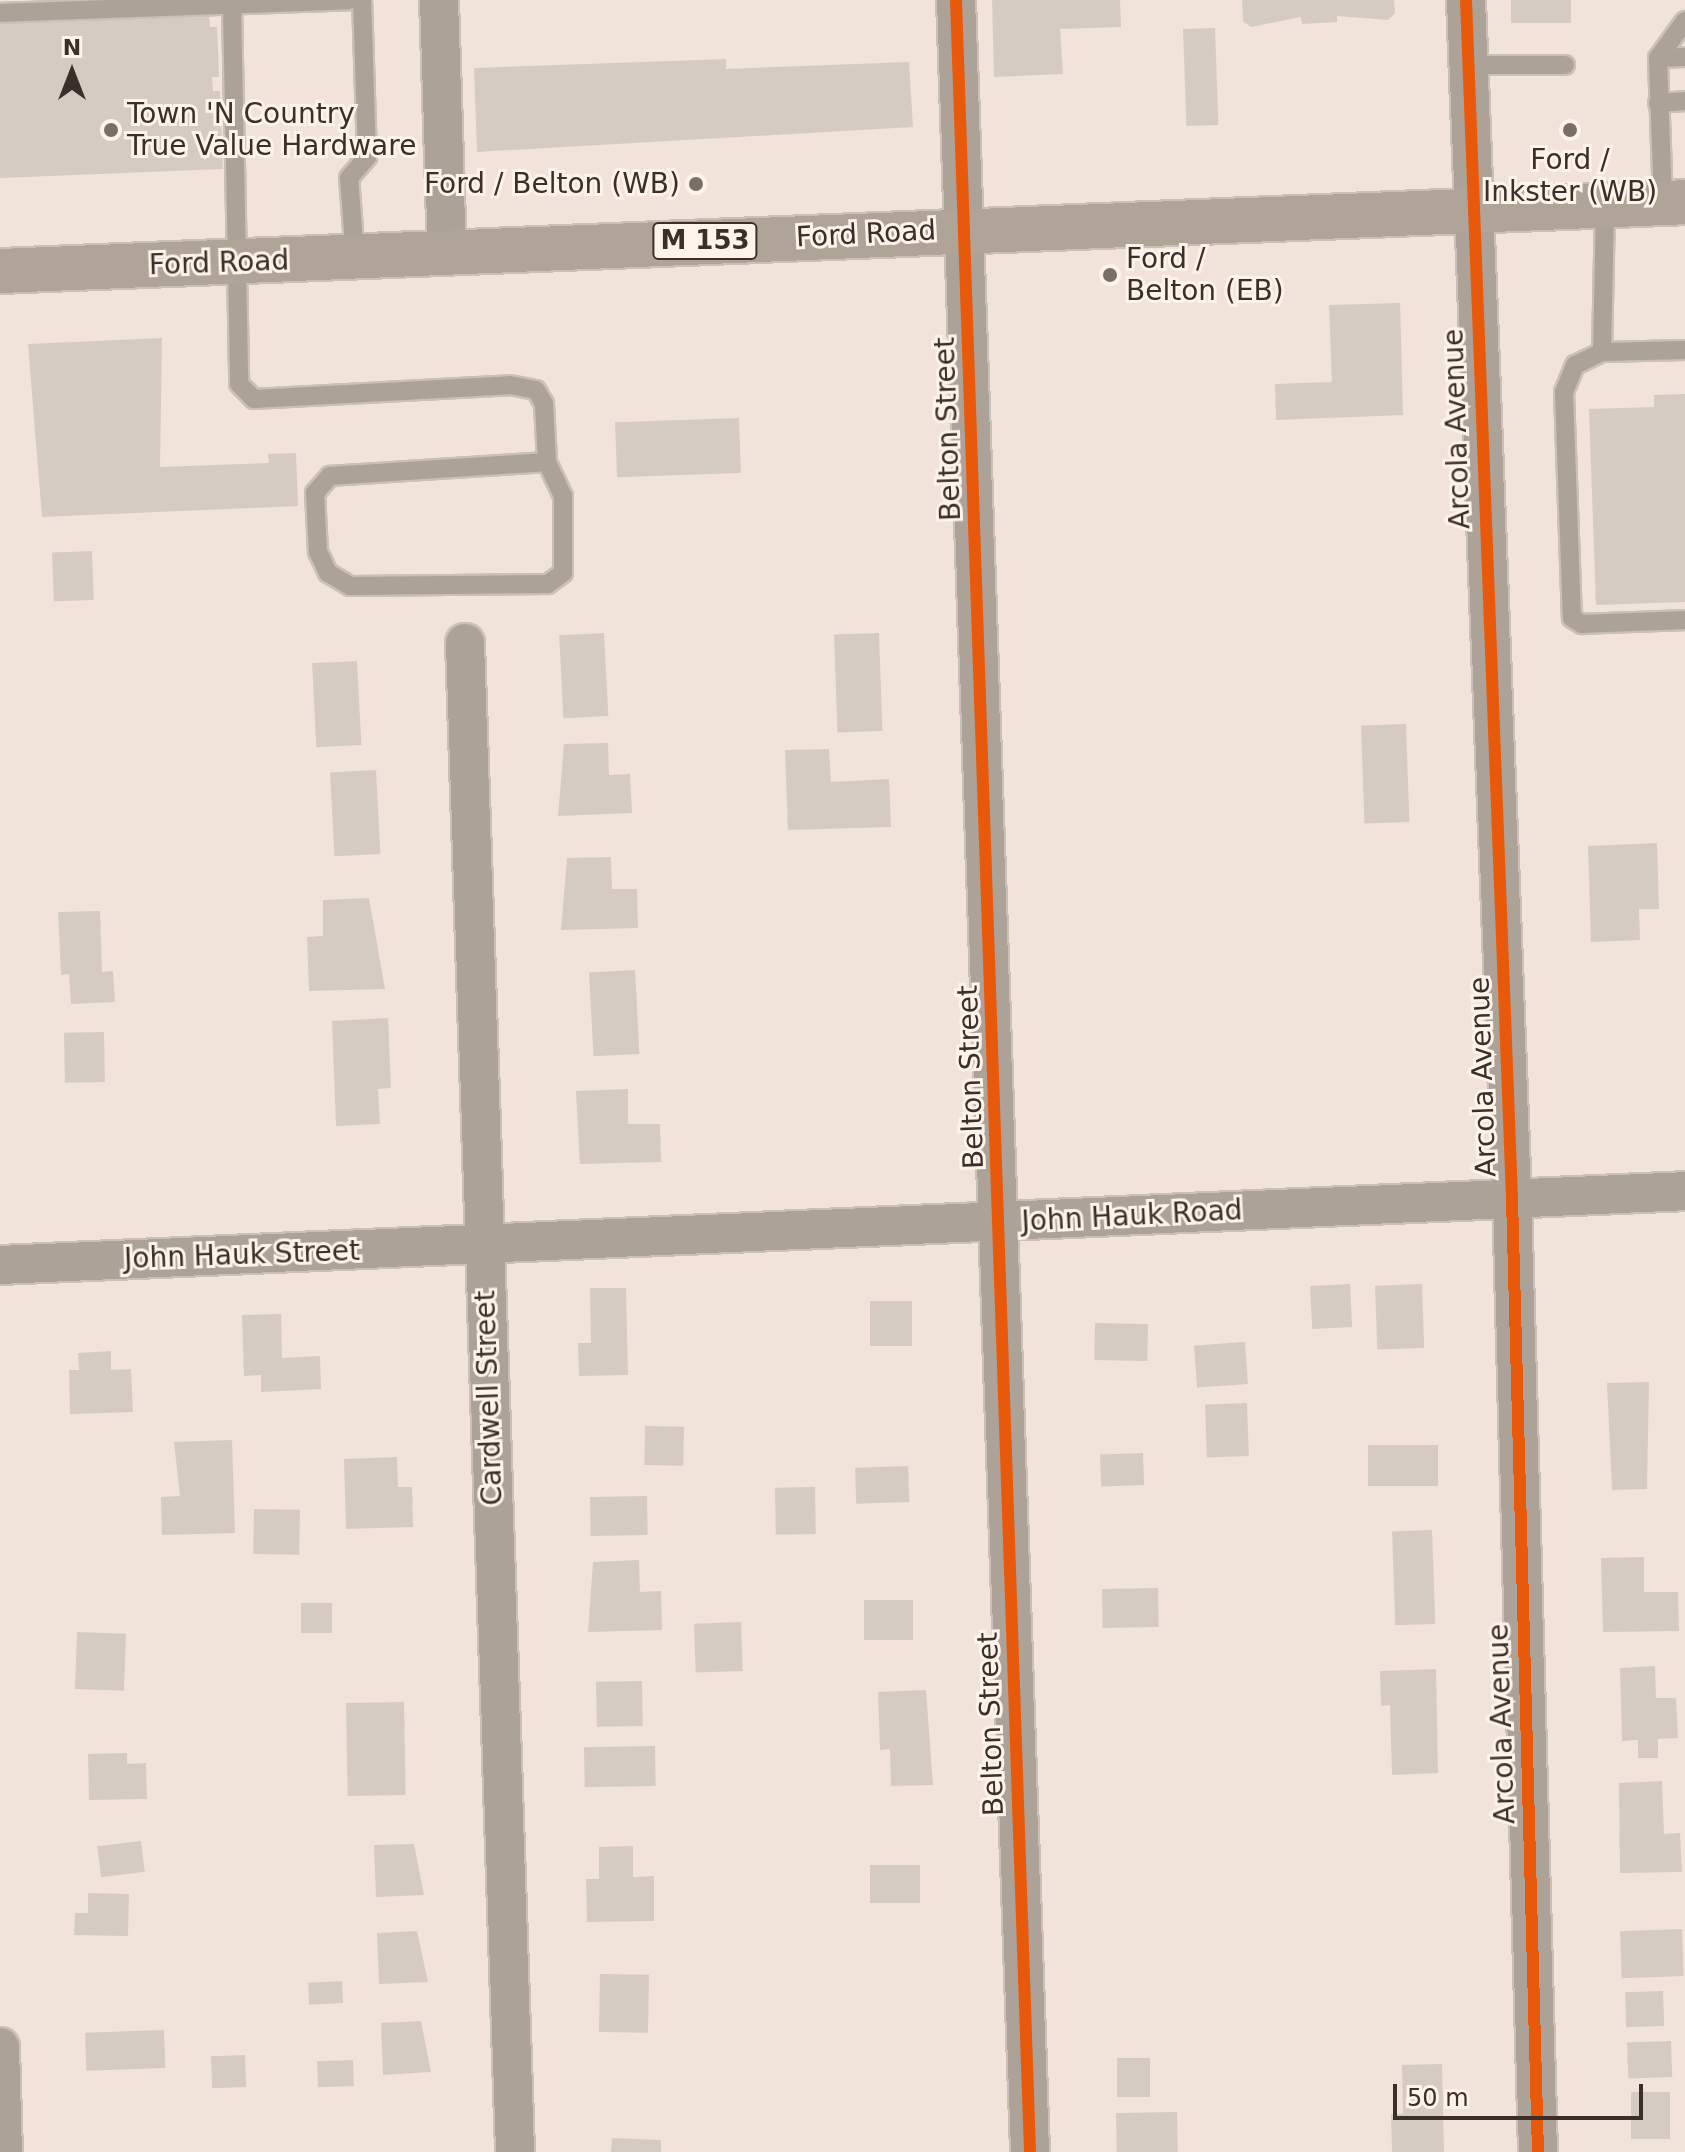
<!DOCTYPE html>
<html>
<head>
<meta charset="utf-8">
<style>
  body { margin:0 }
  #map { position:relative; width:1685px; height:2152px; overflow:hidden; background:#f1e3d9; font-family:"DejaVu Sans",sans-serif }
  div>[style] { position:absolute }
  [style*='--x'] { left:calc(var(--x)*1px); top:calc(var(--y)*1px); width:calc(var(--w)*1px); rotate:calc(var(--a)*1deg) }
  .building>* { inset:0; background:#d6cbc3; transform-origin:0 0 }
  .roads { filter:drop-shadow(2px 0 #cbc0b7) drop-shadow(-2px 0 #cbc0b7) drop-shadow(0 2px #cbc0b7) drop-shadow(0 -2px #cbc0b7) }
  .service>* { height:18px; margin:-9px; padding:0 9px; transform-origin:9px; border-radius:9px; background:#ada298 }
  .minor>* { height:38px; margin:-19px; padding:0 19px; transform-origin:19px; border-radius:19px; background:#ada298 }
  .primary>* { height:44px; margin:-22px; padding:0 22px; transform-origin:22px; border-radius:22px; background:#b0a499 }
  .cycleway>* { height:12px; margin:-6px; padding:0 6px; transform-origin:6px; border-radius:6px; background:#e8590c }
  .dots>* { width:22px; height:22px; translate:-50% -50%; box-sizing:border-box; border:4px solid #fdf3eb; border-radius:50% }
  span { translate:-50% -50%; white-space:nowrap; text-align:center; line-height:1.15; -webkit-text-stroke:6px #fdf3eb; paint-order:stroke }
  .shield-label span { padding:2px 6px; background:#fdf3eb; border:2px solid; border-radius:6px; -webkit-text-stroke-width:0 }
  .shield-label { font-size:26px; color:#3a3029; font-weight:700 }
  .poi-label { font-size:28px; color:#3a3029 }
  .left { translate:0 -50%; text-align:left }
  .right { translate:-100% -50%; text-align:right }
  .street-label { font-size:28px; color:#3a3029 }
  .north { position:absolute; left:32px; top:32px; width:80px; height:80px; -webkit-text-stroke:6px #fdf3eb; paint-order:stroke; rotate:0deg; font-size:22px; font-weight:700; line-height:32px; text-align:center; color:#3a3029 }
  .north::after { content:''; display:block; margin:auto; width:28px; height:36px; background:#3a3029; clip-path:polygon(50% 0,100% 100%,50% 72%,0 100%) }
  .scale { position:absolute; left:1393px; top:2084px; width:250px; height:36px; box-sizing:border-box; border:4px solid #3a3029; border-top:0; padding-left:10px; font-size:24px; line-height:28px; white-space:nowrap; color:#3a3029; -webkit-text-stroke:6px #fdf3eb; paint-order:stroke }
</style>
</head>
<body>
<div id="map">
  <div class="building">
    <div style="clip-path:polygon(992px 0,1120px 0,1121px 27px,1060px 29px,1063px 74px,994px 77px)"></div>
    <div style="clip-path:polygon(1242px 0,1394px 0,1395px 13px,1388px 20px,1337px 16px,1337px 22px,1302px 24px,1301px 17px,1251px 27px,1243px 21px)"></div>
    <div style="left:1511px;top:0;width:60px;height:23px"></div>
    <div style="clip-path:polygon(209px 15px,210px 27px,217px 27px,219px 77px,212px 77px,213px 91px,220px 91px,223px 169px,0 178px,0 24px)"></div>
    <div style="left:1215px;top:28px;width:97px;height:32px;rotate:88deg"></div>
    <div style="clip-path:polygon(726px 59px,726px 69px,909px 62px,913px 127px,477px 152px,474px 68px)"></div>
    <div style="clip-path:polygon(1400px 303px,1403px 415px,1276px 420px,1275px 384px,1332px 382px,1329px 305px)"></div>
    <div style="clip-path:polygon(162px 338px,160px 467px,269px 463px,268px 454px,296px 453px,298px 506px,42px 517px,28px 344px)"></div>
    <div style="clip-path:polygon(1685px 394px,1685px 602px,1596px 605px,1589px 409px,1654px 407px,1654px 395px)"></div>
    <div style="left:739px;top:418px;width:55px;height:124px;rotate:88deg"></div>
    <div style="left:92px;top:551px;width:49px;height:40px;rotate:88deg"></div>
    <div style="left:604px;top:633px;width:83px;height:45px;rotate:87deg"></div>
    <div style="left:879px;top:633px;width:98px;height:45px;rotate:88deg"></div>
    <div style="left:357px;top:661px;width:84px;height:45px;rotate:87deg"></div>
    <div style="left:1406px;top:724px;width:98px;height:45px;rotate:88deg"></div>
    <div style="clip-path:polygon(608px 743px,609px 775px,630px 774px,632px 813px,558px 816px,564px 744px)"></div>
    <div style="clip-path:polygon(829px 749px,831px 782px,889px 779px,891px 827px,788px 830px,785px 750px)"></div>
    <div style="left:376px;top:770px;width:84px;height:46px;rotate:87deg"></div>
    <div style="clip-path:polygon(1657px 843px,1659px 909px,1639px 909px,1640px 940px,1591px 942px,1588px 846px)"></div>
    <div style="clip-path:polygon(611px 857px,612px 889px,637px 889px,638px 928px,561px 930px,567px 858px)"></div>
    <div style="clip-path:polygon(369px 898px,385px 989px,309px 991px,307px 937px,323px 936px,323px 900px)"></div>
    <div style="clip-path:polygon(100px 911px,102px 972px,113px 971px,115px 1002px,71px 1004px,69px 974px,61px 975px,58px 912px)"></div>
    <div style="left:635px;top:970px;width:84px;height:46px;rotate:87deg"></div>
    <div style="clip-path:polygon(388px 1018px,391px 1088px,378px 1089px,380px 1124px,336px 1126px,332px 1021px)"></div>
    <div style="left:104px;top:1032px;width:50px;height:40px;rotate:89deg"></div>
    <div style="clip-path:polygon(628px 1089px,628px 1124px,660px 1124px,661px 1162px,580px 1164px,576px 1091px)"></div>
    <div style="left:1350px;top:1284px;width:43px;height:40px;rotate:87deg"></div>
    <div style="left:1422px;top:1284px;width:64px;height:47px;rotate:88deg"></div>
    <div style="clip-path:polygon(590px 1288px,626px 1288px,628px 1375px,579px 1376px,578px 1343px,591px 1343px)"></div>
    <div style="left:870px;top:1301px;width:42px;height:45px"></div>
    <div style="clip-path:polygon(281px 1314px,282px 1358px,320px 1356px,321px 1389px,261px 1392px,261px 1375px,244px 1376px,242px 1315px)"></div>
    <div style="left:1095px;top:1323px;width:53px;height:37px;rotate:1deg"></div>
    <div style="left:1245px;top:1342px;width:42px;height:51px;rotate:86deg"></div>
    <div style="clip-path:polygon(111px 1351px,111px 1370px,131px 1369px,133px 1412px,70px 1414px,69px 1370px,79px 1370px,78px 1353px)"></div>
    <div style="clip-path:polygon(1649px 1382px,1647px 1489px,1612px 1490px,1607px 1383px)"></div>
    <div style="left:1247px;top:1403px;width:53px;height:42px;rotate:88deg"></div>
    <div style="left:645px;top:1426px;width:39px;height:39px;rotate:1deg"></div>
    <div style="clip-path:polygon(232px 1440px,235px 1533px,162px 1535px,161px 1497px,180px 1496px,174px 1442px)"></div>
    <div style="left:1438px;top:1445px;width:41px;height:70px;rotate:90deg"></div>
    <div style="left:1143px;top:1453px;width:32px;height:43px;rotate:88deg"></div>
    <div style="clip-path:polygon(397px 1457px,398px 1487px,412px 1487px,413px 1527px,346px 1529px,344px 1459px)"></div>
    <div style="left:908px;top:1466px;width:36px;height:53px;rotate:88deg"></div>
    <div style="left:815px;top:1487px;width:47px;height:40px;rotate:89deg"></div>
    <div style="left:647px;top:1496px;width:39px;height:57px;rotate:89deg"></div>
    <div style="left:254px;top:1509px;width:46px;height:45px;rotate:1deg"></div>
    <div style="left:1432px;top:1530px;width:94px;height:40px;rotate:88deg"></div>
    <div style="clip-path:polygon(1644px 1557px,1644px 1592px,1678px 1592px,1679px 1631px,1603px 1632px,1601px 1558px)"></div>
    <div style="clip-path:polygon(639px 1560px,640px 1592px,661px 1591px,662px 1630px,588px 1632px,593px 1562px)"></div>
    <div style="left:1158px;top:1588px;width:39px;height:56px;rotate:89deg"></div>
    <div style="left:864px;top:1600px;width:49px;height:40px"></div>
    <div style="left:301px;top:1603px;width:31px;height:30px"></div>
    <div style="left:741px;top:1622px;width:49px;height:47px;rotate:88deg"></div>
    <div style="left:77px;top:1632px;width:49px;height:57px;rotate:2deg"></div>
    <div style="clip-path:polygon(1655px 1666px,1656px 1698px,1676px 1698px,1678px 1738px,1658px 1739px,1658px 1758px,1638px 1758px,1638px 1740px,1622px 1741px,1620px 1668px)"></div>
    <div style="clip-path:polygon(1436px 1669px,1438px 1773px,1392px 1775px,1390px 1705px,1381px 1706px,1380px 1671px)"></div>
    <div style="left:642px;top:1681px;width:45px;height:46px;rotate:89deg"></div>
    <div style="clip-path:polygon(926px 1690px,933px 1785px,891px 1786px,890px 1749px,880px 1750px,878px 1692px)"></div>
    <div style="left:404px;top:1702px;width:93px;height:58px;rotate:89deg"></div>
    <div style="left:655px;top:1746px;width:40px;height:71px;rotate:89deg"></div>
    <div style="clip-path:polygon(127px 1753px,127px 1764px,146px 1763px,147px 1799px,89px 1800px,88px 1754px)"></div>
    <div style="clip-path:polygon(1662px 1781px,1664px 1834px,1680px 1833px,1682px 1872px,1620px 1873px,1619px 1783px)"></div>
    <div style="left:141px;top:1841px;width:31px;height:44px;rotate:83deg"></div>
    <div style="clip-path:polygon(414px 1844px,424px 1895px,376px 1897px,374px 1845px)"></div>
    <div style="clip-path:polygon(633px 1846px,633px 1877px,654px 1876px,654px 1921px,587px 1922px,586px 1879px,599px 1879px,599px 1847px)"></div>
    <div style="left:920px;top:1865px;width:38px;height:50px;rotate:90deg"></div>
    <div style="clip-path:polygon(88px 1893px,129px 1894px,128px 1936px,74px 1935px,75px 1913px,88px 1913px)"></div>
    <div style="left:1682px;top:1929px;width:47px;height:62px;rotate:88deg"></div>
    <div style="clip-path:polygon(417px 1931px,428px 1982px,379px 1984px,377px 1933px)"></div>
    <div style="left:600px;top:1974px;width:49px;height:58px;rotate:1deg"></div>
    <div style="left:342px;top:1981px;width:22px;height:34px;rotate:87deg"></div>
    <div style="left:1663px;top:1991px;width:35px;height:38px;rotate:88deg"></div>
    <div style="clip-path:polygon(421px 2021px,431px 2072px,383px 2075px,381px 2023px)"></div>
    <div style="left:164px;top:2030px;width:38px;height:79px;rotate:88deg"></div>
    <div style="left:1671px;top:2041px;width:36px;height:44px;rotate:88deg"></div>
    <div style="left:245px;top:2055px;width:32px;height:34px;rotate:88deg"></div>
    <div style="left:1117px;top:2058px;width:33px;height:39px"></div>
    <div style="left:353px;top:2060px;width:26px;height:36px;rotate:88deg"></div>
    <div style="clip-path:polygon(1442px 2064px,1444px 2152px,1392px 2152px,1391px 2114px,1403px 2114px,1402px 2065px)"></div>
    <div style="left:1631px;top:2092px;width:39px;height:47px"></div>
    <div style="left:1177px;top:2112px;width:40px;height:61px;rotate:89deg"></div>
    <div style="clip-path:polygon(612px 2138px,661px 2140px,661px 2152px,611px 2152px)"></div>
  </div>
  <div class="roads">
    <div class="service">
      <div style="--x:232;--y:6;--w:378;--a:88.9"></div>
      <div style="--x:239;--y:384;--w:21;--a:45"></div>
      <div style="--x:254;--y:399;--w:256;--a:-3.1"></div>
      <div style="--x:510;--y:385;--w:26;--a:11"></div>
      <div style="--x:536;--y:390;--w:16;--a:60"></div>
      <div style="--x:544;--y:404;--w:58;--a:87"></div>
      <div style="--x:547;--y:462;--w:38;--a:65"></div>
      <div style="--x:563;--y:496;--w:77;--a:90"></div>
      <div style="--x:563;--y:573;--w:19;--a:144"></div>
      <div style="--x:548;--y:584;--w:198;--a:179.4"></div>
      <div style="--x:350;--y:586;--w:26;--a:-149"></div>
      <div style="--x:328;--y:573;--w:23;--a:-115"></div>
      <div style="--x:318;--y:552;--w:59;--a:-92.9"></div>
      <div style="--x:315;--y:493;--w:23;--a:-49"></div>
      <div style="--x:330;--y:476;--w:217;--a:-3.7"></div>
      <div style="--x:0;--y:13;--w:349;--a:-2.1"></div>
      <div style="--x:1658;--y:58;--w:27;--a:-2"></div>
      <div style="--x:1468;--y:65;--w:97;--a:0"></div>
      <div style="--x:1658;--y:103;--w:27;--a:-4"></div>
      <div style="--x:1663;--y:203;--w:145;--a:-92"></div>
      <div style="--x:1658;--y:58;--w:46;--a:-53.9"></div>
      <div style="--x:355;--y:257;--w:79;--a:-94.3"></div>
      <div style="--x:349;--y:178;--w:28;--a:-49"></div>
      <div style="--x:367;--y:157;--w:157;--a:-91.8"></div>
      <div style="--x:1685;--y:350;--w:83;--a:178.6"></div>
      <div style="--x:1602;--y:352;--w:30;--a:154"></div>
      <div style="--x:1575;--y:365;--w:29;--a:112"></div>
      <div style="--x:1564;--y:392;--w:226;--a:88"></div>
      <div style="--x:1572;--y:618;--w:12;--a:31"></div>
      <div style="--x:1582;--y:624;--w:103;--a:-2.2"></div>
      <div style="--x:1602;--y:352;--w:147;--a:-88.8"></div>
    </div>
    <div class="minor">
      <div style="--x:439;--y:0;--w:252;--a:88.2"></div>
      <div style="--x:956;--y:0;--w:2153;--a:88.03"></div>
      <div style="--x:1466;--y:0;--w:1199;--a:87.8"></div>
      <div style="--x:1512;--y:1198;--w:954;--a:88.44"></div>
      <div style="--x:465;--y:643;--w:1510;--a:88.1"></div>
      <div style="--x:0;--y:1265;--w:1687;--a:-2.51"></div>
      <div style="--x:0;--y:2047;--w:105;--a:88.4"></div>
    </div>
    <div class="primary">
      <div style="--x:0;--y:271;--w:1686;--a:-2.34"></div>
    </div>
  </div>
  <div class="cycleway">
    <div style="--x:956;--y:0;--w:2153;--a:88.03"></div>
    <div style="--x:1466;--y:0;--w:1199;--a:87.8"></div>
    <div style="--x:1512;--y:1198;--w:954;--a:88.44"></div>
  </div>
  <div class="dots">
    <div style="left:111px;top:130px;background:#7a6f67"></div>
    <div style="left:1570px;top:130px;background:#7a6f67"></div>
    <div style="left:696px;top:184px;background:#7a6f67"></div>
    <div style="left:1110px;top:275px;background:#7a6f67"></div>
  </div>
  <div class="shield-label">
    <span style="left:705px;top:241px">M 153</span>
  </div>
  <div class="poi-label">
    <span class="left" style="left:127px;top:130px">Town 'N Country<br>True Value Hardware</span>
    <span style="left:1570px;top:176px">Ford /<br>Inkster (WB)</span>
    <span class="right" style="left:680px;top:184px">Ford / Belton (WB)</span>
    <span class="left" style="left:1126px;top:275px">Ford /<br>Belton (EB)</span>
  </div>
  <div class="street-label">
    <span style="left:866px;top:234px;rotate:-3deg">Ford Road</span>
    <span style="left:219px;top:263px;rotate:-2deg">Ford Road</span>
    <span style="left:948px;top:429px;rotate:-92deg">Belton Street</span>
    <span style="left:1457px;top:429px;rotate:-92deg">Arcola Avenue</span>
    <span style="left:971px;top:1077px;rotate:-92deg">Belton Street</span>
    <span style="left:1483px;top:1077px;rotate:-92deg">Arcola Avenue</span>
    <span style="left:1132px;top:1216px;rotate:-3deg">John Hauk Road</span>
    <span style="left:242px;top:1255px;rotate:-2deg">John Hauk Street</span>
    <span style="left:489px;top:1398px;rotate:-92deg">Cardwell Street</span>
    <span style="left:991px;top:1724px;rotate:-92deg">Belton Street</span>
    <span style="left:1502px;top:1724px;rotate:-92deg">Arcola Avenue</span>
  </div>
  <div class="north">N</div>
  <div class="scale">50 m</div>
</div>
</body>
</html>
